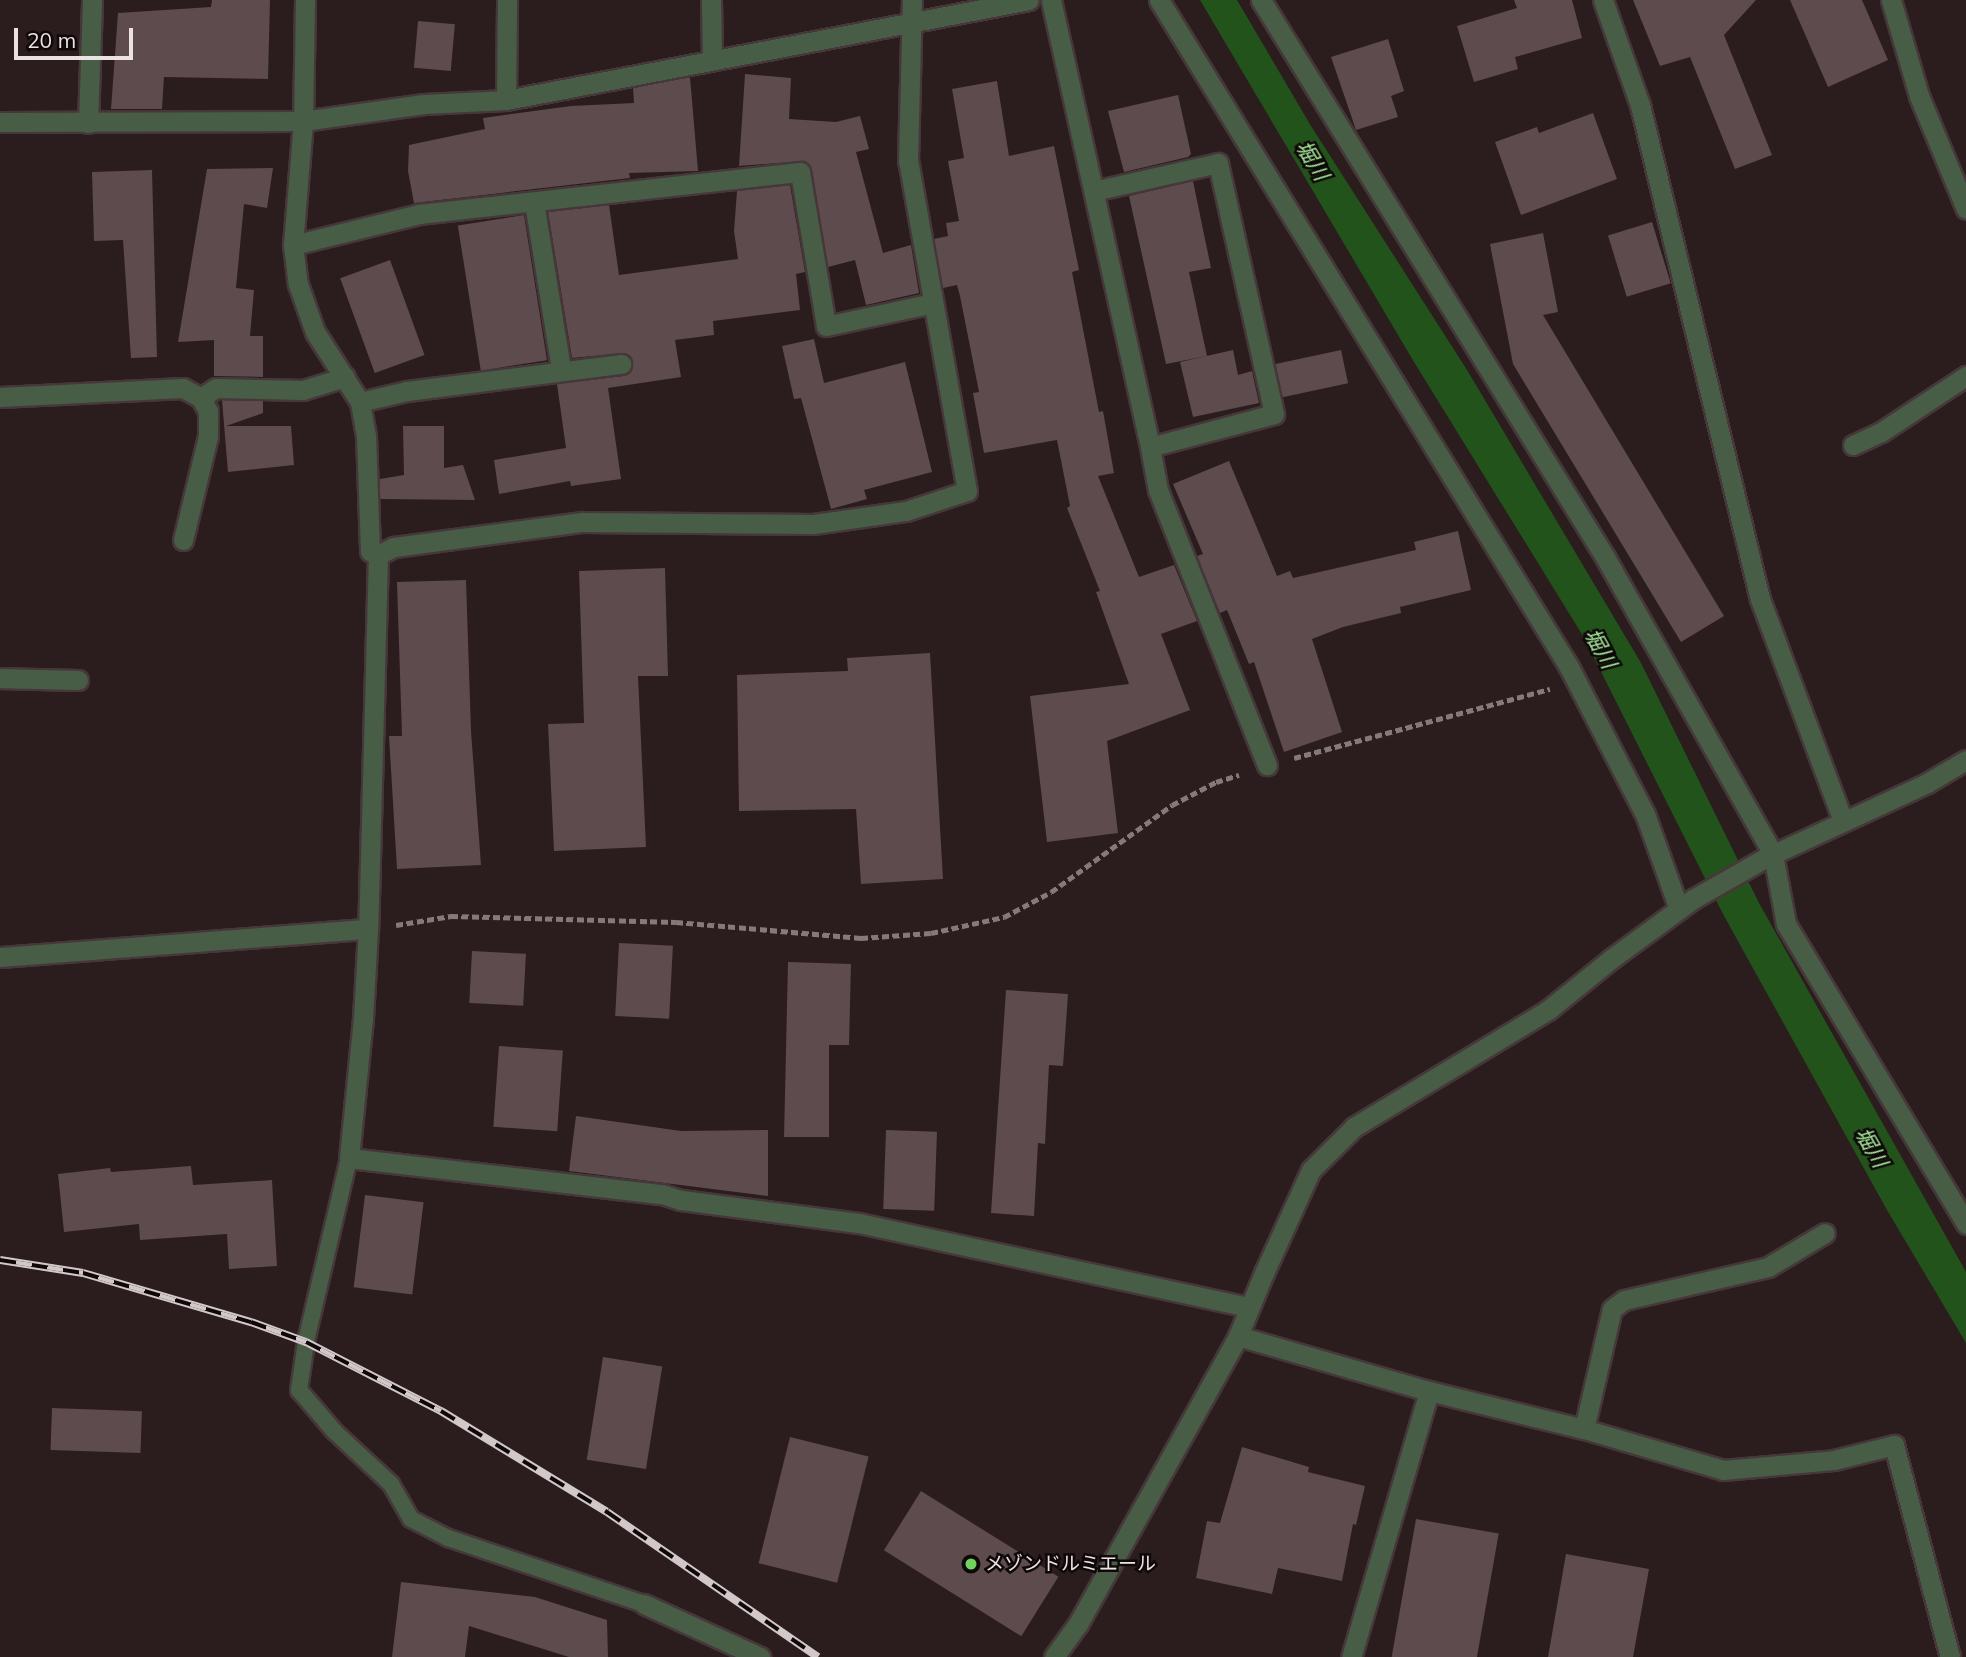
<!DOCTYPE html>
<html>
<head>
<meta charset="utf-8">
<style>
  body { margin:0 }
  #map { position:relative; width:1966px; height:1657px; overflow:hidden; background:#2b1c1e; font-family:Mulish,"Noto Sans JP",sans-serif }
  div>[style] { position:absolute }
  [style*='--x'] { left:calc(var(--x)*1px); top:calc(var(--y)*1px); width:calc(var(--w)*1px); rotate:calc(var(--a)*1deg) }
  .water>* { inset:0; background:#22531b }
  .building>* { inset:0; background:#5d4b4d; transform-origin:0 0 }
  .path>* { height:4.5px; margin-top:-2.25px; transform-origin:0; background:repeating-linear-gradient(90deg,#86797b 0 7px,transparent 0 10.5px) }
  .roads { filter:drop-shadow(2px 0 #46383a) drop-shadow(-2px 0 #46383a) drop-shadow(0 2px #46383a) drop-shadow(0 -2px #46383a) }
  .service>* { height:16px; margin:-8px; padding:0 8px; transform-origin:8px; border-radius:8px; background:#485d45 }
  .minor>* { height:19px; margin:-9.5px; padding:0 9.5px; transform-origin:9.5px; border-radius:9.5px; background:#485d45 }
  .rail>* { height:8px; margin-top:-4px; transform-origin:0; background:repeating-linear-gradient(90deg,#0f0809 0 16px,#d3c8c9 0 32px); box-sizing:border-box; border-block:2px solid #d3c8c9 }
  .dots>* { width:19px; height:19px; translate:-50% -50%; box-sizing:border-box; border:4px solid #0f0809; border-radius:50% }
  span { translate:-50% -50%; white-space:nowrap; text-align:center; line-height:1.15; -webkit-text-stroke:5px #0f0809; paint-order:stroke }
  .poi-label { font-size:19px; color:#ede2e3 }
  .left { translate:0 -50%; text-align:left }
  .water-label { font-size:21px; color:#a7ef9c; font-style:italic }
  .scale { position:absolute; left:14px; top:28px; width:119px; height:32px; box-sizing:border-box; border:4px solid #ede2e3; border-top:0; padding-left:9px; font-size:21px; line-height:24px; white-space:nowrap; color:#ede2e3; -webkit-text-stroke:5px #0f0809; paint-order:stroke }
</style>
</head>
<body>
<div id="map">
  <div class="water">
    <div style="clip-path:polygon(1200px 0,1237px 0,1311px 126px,1467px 370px,1641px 663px,1759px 903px,1966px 1272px,1966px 1343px,1887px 1210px,1723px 914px,1583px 636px,1414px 362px)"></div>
  </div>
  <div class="building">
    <div style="clip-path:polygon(212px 0,270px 0,268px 79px,164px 77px,162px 109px,111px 109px,118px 13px,211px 7px)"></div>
    <div style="clip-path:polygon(1514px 0,1572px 0,1582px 38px,1515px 57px,1518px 69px,1474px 82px,1457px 26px,1517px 8px)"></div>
    <div style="clip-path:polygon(1633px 0,1756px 0,1724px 35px,1772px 155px,1735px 169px,1690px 57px,1660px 66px)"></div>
    <div style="clip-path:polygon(1790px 0,1862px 0,1888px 60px,1828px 87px)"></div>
    <div style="left:418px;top:21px;width:37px;height:47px;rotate:5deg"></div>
    <div style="clip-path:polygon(1388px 39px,1404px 91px,1391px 96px,1398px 117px,1356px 130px,1331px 57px)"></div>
    <div style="clip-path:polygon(745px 74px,791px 78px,789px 119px,836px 122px,860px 116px,869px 149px,856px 152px,883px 253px,911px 245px,919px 293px,866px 305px,855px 260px,828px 267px,812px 170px,805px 161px,739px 166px)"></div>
    <div style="clip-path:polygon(690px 77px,698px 171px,629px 173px,630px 178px,414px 203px,408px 171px,409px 145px,485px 129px,483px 118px,571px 106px,634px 103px,633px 88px)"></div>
    <div style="clip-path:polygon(997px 81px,1009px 156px,1054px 146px,1079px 270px,1072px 272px,1099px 412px,1103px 411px,1114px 473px,1098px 476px,1139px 577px,1174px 565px,1197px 621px,1161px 634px,1190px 710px,1107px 741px,1118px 833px,1047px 842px,1030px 696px,1129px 684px,1096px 592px,1100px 591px,1067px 508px,1070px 506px,1057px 440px,984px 453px,973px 393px,979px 392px,960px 296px,957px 285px,943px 288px,934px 239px,948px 236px,946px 223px,959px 221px,948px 161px,964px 158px,952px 89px)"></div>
    <div style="clip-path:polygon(1178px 95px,1191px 154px,1188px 157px,1124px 172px,1108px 111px)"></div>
    <div style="clip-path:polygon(1593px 113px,1617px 179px,1521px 215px,1495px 142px,1537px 127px,1539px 133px)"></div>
    <div style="clip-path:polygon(273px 168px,267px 208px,244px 204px,236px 288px,254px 290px,250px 336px,263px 336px,263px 377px,214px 376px,214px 340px,178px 342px,207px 169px)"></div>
    <div style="clip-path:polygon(152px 170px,157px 357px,131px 358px,123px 240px,94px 241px,92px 172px)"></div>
    <div style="clip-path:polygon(1193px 181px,1211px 268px,1189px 272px,1207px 356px,1166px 364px,1129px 196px)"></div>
    <div style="clip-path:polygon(790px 185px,805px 272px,796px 274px,800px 310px,713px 321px,714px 335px,675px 340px,681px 377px,608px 388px,621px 479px,571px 486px,570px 481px,499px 494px,494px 460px,566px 448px,557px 384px,623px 376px,632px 368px,631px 357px,625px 353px,572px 358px,548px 212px,609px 205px,619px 275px,738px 259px,734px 231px,737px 191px)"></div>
    <div style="left:524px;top:215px;width:147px;height:67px;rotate:81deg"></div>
    <div style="left:1652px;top:222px;width:64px;height:46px;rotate:73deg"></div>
    <div style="clip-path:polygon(1543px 233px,1558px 312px,1543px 315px,1724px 616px,1681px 642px,1513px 364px,1490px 244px)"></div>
    <div style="left:390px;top:260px;width:101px;height:53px;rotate:70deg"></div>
    <div style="clip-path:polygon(814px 339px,824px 383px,905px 362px,932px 472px,864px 490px,867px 499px,831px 509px,801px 398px,794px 399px,782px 346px)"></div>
    <div style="clip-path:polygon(1233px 350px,1238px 375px,1252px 371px,1259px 403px,1193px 417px,1180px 362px)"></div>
    <div style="left:1341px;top:350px;width:34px;height:67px;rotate:78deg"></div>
    <div style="clip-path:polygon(222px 400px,263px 401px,263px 413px,226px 426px,291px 426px,294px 465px,228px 472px)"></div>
    <div style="clip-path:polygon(403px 426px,444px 426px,444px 468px,463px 465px,475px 500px,380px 499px,380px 479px,404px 475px)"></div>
    <div style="clip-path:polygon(1229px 461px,1277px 576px,1290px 571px,1293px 578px,1416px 550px,1414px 542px,1458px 531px,1471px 590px,1400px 607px,1401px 613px,1343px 627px,1312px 639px,1342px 732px,1284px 752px,1254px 662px,1249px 664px,1227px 610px,1220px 613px,1197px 556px,1203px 554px,1173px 484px)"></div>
    <div style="clip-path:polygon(665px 568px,668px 676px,638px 676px,646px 847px,554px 851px,548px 724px,584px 723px,579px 571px)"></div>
    <div style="clip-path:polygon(466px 580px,471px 731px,481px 865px,397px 869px,389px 736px,402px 736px,397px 582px)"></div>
    <div style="clip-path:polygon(930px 653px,943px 879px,861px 884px,856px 809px,739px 811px,737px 675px,848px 671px,847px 658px)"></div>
    <div style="left:619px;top:943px;width:54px;height:73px;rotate:3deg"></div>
    <div style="left:472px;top:951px;width:54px;height:52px;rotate:3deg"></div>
    <div style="clip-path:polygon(788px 962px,851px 964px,849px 1045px,829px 1045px,829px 1137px,784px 1137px)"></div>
    <div style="clip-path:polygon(1006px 990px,1068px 994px,1063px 1066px,1049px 1065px,1045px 1144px,1038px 1143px,1034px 1216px,991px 1213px)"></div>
    <div style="left:499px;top:1046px;width:64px;height:81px;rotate:4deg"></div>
    <div style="clip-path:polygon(576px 1116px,681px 1131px,768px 1130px,768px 1196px,569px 1171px)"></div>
    <div style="left:886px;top:1130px;width:51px;height:79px;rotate:2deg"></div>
    <div style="clip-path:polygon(191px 1166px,193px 1185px,272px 1180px,277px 1266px,229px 1269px,227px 1234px,140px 1240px,139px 1224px,64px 1232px,58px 1174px,110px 1168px,111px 1172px)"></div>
    <div style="left:365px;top:1195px;width:59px;height:93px;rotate:7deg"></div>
    <div style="left:603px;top:1357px;width:60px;height:104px;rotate:9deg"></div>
    <div style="left:52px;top:1408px;width:90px;height:42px;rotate:2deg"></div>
    <div style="left:790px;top:1437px;width:81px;height:130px;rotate:14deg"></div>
    <div style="clip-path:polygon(1242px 1447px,1309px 1467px,1308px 1472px,1365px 1486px,1356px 1525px,1353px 1524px,1342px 1581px,1278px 1568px,1272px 1594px,1196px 1578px,1207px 1521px,1220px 1523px)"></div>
    <div style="left:921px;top:1491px;width:162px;height:70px;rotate:32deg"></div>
    <div style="left:1416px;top:1519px;width:84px;height:140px;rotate:10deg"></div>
    <div style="clip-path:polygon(1566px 1554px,1649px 1569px,1633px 1657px,1548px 1657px)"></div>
    <div style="clip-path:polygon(401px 1582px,535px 1597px,607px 1620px,608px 1657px,569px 1657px,469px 1626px,465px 1657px,392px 1657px)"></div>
  </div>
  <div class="path">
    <div style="--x:1294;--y:758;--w:265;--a:-15.1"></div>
    <div style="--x:396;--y:925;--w:56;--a:-9.3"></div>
    <div style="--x:451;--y:916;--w:225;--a:1.5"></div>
    <div style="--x:676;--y:922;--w:186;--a:4.9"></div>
    <div style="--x:861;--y:938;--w:70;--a:-4.1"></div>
    <div style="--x:931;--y:933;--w:75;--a:-12.4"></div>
    <div style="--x:1004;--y:917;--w:53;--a:-28"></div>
    <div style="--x:1051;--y:892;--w:149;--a:-35.7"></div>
    <div style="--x:1172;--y:805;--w:50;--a:-27.6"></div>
    <div style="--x:1216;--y:782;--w:24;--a:-17"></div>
  </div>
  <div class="roads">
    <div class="service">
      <div style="--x:349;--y:1158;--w:189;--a:103.2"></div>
      <div style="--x:306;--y:1342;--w:49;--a:98.3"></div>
      <div style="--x:299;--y:1390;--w:54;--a:49.5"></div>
      <div style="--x:334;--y:1431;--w:78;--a:42.9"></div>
      <div style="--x:391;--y:1484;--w:40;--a:60.3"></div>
      <div style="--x:411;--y:1519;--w:42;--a:27.2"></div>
      <div style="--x:448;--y:1538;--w:207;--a:18.6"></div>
    </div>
    <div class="minor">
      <div style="--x:305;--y:0;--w:121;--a:90.9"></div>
      <div style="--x:303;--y:121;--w:124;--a:94.6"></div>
      <div style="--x:293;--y:245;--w:39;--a:83"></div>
      <div style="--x:298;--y:284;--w:51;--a:70.5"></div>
      <div style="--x:315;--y:332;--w:83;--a:57.3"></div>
      <div style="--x:360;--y:402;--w:34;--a:80"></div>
      <div style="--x:366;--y:435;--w:116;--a:88"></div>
      <div style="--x:370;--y:551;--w:9;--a:27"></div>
      <div style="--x:378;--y:555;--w:374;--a:91.5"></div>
      <div style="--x:368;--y:929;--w:89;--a:93.2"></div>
      <div style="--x:363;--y:1018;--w:141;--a:95.7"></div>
      <div style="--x:349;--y:1158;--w:315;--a:6.6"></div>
      <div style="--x:662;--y:1194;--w:20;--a:18"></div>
      <div style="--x:681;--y:1200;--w:179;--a:7.4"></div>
      <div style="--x:859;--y:1223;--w:399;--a:12.2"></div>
      <div style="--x:711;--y:0;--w:60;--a:89"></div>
      <div style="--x:1051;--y:0;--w:458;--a:77.5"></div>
      <div style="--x:1159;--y:0;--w:783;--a:58.42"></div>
      <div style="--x:1569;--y:667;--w:165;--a:62.7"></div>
      <div style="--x:1645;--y:814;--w:101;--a:70.3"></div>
      <div style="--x:1261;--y:0;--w:655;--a:58.3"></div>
      <div style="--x:1605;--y:557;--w:341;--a:60.5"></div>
      <div style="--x:1773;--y:854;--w:71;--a:79.5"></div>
      <div style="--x:1786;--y:924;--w:350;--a:59"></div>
      <div style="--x:1603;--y:0;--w:111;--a:70.6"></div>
      <div style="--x:1640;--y:105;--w:508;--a:76.35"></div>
      <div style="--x:1760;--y:599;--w:237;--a:69.5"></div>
      <div style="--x:1891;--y:0;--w:100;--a:73.7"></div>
      <div style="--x:1919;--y:96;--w:122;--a:67.4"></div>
      <div style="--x:506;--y:100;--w:100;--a:-89.4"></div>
      <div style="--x:0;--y:122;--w:303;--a:-0.2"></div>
      <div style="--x:303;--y:121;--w:122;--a:-8"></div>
      <div style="--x:424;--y:104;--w:82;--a:-2.8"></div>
      <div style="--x:506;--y:100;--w:532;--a:-10.82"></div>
      <div style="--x:88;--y:123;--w:123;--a:-88.1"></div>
      <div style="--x:1094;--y:191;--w:127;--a:-12.7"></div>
      <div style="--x:1218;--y:163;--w:257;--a:77.4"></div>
      <div style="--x:1274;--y:414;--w:128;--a:165.1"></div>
      <div style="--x:1150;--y:447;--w:44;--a:79.5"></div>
      <div style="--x:1158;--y:490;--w:296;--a:68.4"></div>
      <div style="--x:534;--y:202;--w:169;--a:80.8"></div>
      <div style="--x:293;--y:245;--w:130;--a:-13.8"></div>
      <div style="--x:419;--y:214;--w:383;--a:-6.3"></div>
      <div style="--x:800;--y:172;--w:156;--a:80.4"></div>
      <div style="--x:826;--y:326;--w:109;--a:-12.1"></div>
      <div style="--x:0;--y:397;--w:183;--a:-2.8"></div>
      <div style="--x:183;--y:388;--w:21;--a:29"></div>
      <div style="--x:201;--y:398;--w:15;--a:62"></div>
      <div style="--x:208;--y:411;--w:25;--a:90"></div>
      <div style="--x:208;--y:436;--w:107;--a:103.5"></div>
      <div style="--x:201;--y:398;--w:18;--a:-34"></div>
      <div style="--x:216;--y:388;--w:87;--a:1.3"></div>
      <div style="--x:303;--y:390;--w:44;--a:-17.2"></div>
      <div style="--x:360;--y:402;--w:48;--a:-13.2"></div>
      <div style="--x:407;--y:391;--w:216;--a:-7.2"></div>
      <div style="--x:1853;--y:445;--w:31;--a:-25"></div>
      <div style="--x:1881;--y:432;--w:102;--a:-33.4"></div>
      <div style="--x:378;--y:555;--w:18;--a:-27"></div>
      <div style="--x:394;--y:547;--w:190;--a:-7.6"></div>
      <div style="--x:582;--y:522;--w:231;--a:0.5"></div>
      <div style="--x:813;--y:524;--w:94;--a:-8"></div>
      <div style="--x:906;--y:511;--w:64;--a:-18.2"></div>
      <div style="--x:967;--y:491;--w:335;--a:-100.1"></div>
      <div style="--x:908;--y:161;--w:161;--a:-88.6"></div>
      <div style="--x:0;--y:678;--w:78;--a:1.5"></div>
      <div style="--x:0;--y:957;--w:369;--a:-4.4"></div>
      <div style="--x:1238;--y:1336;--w:199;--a:16.1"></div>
      <div style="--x:1429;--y:1391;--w:277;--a:106.3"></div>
      <div style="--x:1429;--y:1391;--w:160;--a:13.8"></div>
      <div style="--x:1584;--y:1429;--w:123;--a:-76.9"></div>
      <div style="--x:1612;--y:1309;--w:15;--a:-37"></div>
      <div style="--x:1624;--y:1300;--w:148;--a:-12.9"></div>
      <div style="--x:1768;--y:1267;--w:66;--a:-30.8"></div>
      <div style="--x:1584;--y:1429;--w:145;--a:16.4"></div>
      <div style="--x:1723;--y:1470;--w:111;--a:-5.1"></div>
      <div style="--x:1834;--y:1460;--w:62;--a:-14"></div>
      <div style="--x:1894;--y:1445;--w:219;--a:75.2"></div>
      <div style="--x:644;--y:1604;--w:128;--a:24.6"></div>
      <div style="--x:1054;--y:1657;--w:41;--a:-54"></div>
      <div style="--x:1078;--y:1624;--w:329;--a:-60.9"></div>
      <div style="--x:1238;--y:1336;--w:68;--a:-67.6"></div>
      <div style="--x:1264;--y:1273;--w:113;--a:-65.5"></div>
      <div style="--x:1311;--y:1170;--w:61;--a:-45"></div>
      <div style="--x:1354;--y:1127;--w:227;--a:-31.1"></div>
      <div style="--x:1548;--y:1010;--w:81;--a:-39"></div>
      <div style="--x:1611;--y:959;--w:102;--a:-36.2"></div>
      <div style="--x:1693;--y:899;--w:83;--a:-29.7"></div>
      <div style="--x:1765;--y:858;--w:179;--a:-24.8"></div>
      <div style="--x:1927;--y:783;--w:45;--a:-30.5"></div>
    </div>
  </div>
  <div class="rail">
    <div style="--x:0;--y:1260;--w:84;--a:8.9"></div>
    <div style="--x:83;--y:1273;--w:175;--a:16.3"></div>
    <div style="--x:251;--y:1322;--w:59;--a:20"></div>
    <div style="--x:306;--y:1342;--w:152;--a:27.1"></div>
    <div style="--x:441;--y:1411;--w:194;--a:31.3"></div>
    <div style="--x:607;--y:1512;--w:256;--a:34.5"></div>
  </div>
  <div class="dots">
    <div style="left:971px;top:1564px;background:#6fd360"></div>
  </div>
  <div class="poi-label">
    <span class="left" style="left:985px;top:1564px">メゾンドルミエール</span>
  </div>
  <div class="water-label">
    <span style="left:1313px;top:160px;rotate:59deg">堀川</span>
    <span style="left:1601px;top:648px;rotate:61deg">堀川</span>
    <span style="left:1872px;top:1147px;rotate:60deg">堀川</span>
  </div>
  <div class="scale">20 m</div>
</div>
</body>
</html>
